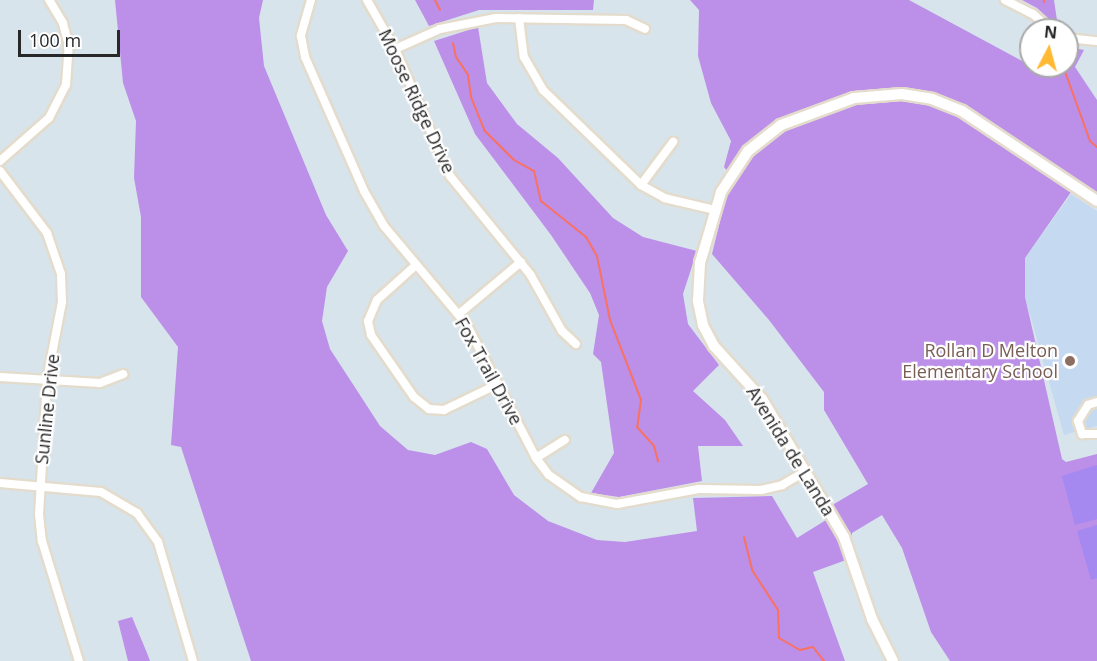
<!DOCTYPE html>
<html>
<head>
<meta charset="utf-8">
<style>
  body { margin:0 }
  #map { position:relative; width:1097px; height:661px; overflow:hidden; background:#d8e4ec; font-family:"Open Sans",sans-serif }
  div>[style] { position:absolute }
  [style*='--x'] { left:calc(var(--x)*1px); top:calc(var(--y)*1px); width:calc(var(--w)*1px); rotate:calc(var(--a)*1deg) }
  .education>* { inset:0; background:#c5daf0 }
  .green>* { inset:0; background:#bc8fe9 }
  .pitch>* { inset:0; background:#a589f1 }
  .stream>* { height:2px; margin:-1px; padding:0 1px; transform-origin:1px; border-radius:1px; background:#f97160 }
  .roads { filter:drop-shadow(2px 0 #e3dccd) drop-shadow(-2px 0 #e3dccd) drop-shadow(0 2px #e3dccd) drop-shadow(0 -2px #e3dccd) }
  .street>* { height:8px; margin:-4px; padding:0 4px; transform-origin:4px; border-radius:4px; background:#fff }
  .secondary>* { height:10px; margin:-5px; padding:0 5px; transform-origin:5px; border-radius:5px; background:#fff }
  .dots>* { width:16px; height:16px; translate:-50% -50%; box-sizing:border-box; border:3px solid #fff; border-radius:50% }
  span { translate:-50% -50%; white-space:nowrap; text-align:center; line-height:1.15; -webkit-text-stroke:4.5px #fff; paint-order:stroke }
  .street-label { font-size:18px; color:#282828 }
  .education-label { font-size:18px; color:#785e54 }
  .right { translate:-100% -50%; text-align:right }
  .north { position:absolute; left:1019px; top:18px; width:60px; height:60px; box-sizing:border-box; background:#fff; border:2px solid #a9a9a9; border-radius:50%; rotate:6deg; font-size:16px; font-weight:700; line-height:24px; text-align:center; color:#282828 }
  .north::after { content:''; display:block; margin:auto; width:21px; height:27px; background:#ffb932; clip-path:polygon(50% 0,100% 100%,50% 72%,0 100%) }
  .scale { position:absolute; left:18px; top:30px; width:102px; height:27px; box-sizing:border-box; border:3px solid #282828; border-top:0; padding-left:8px; font-size:18px; line-height:21px; white-space:nowrap; color:#282828; -webkit-text-stroke:4px #fff; paint-order:stroke }
</style>
</head>
<body>
<div id="map">
  <div class="education">
    <div style="clip-path:polygon(1071px 194px,1097px 211px,1097px 426px,1064px 435px,1025px 297px,1025px 258px)"></div>
  </div>
  <div class="green">
    <div style="clip-path:polygon(115px 0,263px 0,259px 18px,264px 66px,326px 215px,348px 251px,327px 287px,322px 321px,330px 349px,358px 392px,380px 426px,408px 450px,435px 455px,471px 442px,487px 449px,514px 495px,548px 521px,597px 540px,625px 542px,697px 531px,693px 498px,772px 496px,797px 538px,826px 520px,834px 504px,868px 484px,824px 410px,824px 392px,769px 320px,712px 254px,726px 197px,734px 179px,724px 167px,731px 141px,711px 103px,698px 56px,699px 10px,690px 0,909px 0,1035px 68px,1067px 66px,1067px 47px,1084px 50px,1075px 67px,1097px 100px,1097px 194px,1078px 182px,1025px 258px,1025px 297px,1062px 459px,1066px 462px,1097px 454px,1097px 661px,950px 661px,931px 632px,902px 548px,882px 515px,852px 533px,846px 560px,813px 572px,845px 661px,251px 661px,181px 447px,171px 445px,178px 347px,141px 297px,141px 217px,134px 178px,136px 121px,123px 83px)"></div>
    <div style="clip-path:polygon(415px 0,594px 0,593px 10px,479px 10px,429px 26px)"></div>
    <div style="clip-path:polygon(1022px 0,1054px 0,1058px 27px,1037px 8px)"></div>
    <div style="clip-path:polygon(478px 27px,487px 83px,517px 124px,558px 158px,613px 218px,643px 237px,697px 251px,683px 294px,688px 324px,719px 365px,693px 391px,725px 420px,743px 446px,698px 446px,702px 481px,619px 497px,591px 493px,614px 453px,601px 362px,593px 354px,599px 315px,590px 293px,551px 235px,475px 134px,434px 41px)"></div>
    <div style="clip-path:polygon(132px 617px,147px 653px,150px 661px,128px 661px,118px 621px)"></div>
  </div>
  <div class="pitch">
    <div style="clip-path:polygon(1097px 465px,1097px 519px,1075px 525px,1062px 476px)"></div>
    <div style="clip-path:polygon(1097px 525px,1097px 578px,1091px 580px,1077px 531px)"></div>
  </div>
  <div class="stream">
    <div style="--x:435;--y:0;--w:11;--a:63"></div>
    <div style="--x:1044;--y:0;--w:2;--a:90"></div>
    <div style="--x:453;--y:43;--w:14;--a:78"></div>
    <div style="--x:456;--y:57;--w:22;--a:56"></div>
    <div style="--x:468;--y:75;--w:22;--a:82"></div>
    <div style="--x:471;--y:97;--w:37;--a:68"></div>
    <div style="--x:485;--y:131;--w:41;--a:45"></div>
    <div style="--x:514;--y:160;--w:23;--a:29"></div>
    <div style="--x:534;--y:171;--w:31;--a:77"></div>
    <div style="--x:541;--y:201;--w:58;--a:38.7"></div>
    <div style="--x:586;--y:237;--w:22;--a:60"></div>
    <div style="--x:597;--y:256;--w:65;--a:78.5"></div>
    <div style="--x:610;--y:320;--w:86;--a:68.8"></div>
    <div style="--x:641;--y:400;--w:27;--a:98"></div>
    <div style="--x:637;--y:427;--w:25;--a:48"></div>
    <div style="--x:654;--y:446;--w:16;--a:75"></div>
    <div style="--x:1063;--y:66;--w:80;--a:70.2"></div>
    <div style="--x:1090;--y:141;--w:9;--a:41"></div>
    <div style="--x:744;--y:537;--w:34;--a:76"></div>
    <div style="--x:752;--y:570;--w:48;--a:57"></div>
    <div style="--x:778;--y:610;--w:28;--a:88"></div>
    <div style="--x:779;--y:638;--w:24;--a:30"></div>
    <div style="--x:800;--y:650;--w:13;--a:-13"></div>
    <div style="--x:813;--y:647;--w:18;--a:52"></div>
  </div>
  <div class="roads">
    <div class="street">
      <div style="--x:311;--y:0;--w:37;--a:106"></div>
      <div style="--x:301;--y:36;--w:21;--a:79"></div>
      <div style="--x:305;--y:57;--w:146;--a:66.2"></div>
      <div style="--x:364;--y:191;--w:40;--a:60.3"></div>
      <div style="--x:384;--y:226;--w:129;--a:50"></div>
      <div style="--x:467;--y:325;--w:150;--a:62.6"></div>
      <div style="--x:536;--y:458;--w:21;--a:53"></div>
      <div style="--x:549;--y:475;--w:39;--a:35"></div>
      <div style="--x:581;--y:497;--w:37;--a:11"></div>
      <div style="--x:617;--y:504;--w:83;--a:-10.4"></div>
      <div style="--x:699;--y:489;--w:62;--a:0.9"></div>
      <div style="--x:761;--y:490;--w:22;--a:-13"></div>
      <div style="--x:782;--y:485;--w:28;--a:-30"></div>
      <div style="--x:367;--y:0;--w:56;--a:60.3"></div>
      <div style="--x:395;--y:49;--w:138;--a:66.6"></div>
      <div style="--x:450;--y:176;--w:127;--a:50.8"></div>
      <div style="--x:530;--y:274;--w:65;--a:60.7"></div>
      <div style="--x:562;--y:331;--w:19;--a:43"></div>
      <div style="--x:1005;--y:0;--w:31;--a:27"></div>
      <div style="--x:1033;--y:14;--w:24;--a:42"></div>
      <div style="--x:519;--y:18;--w:39;--a:83"></div>
      <div style="--x:524;--y:57;--w:38;--a:60"></div>
      <div style="--x:543;--y:90;--w:136;--a:44.1"></div>
      <div style="--x:641;--y:185;--w:26;--a:29"></div>
      <div style="--x:664;--y:198;--w:52;--a:13.2"></div>
      <div style="--x:1067;--y:38;--w:30;--a:6"></div>
      <div style="--x:395;--y:49;--w:49;--a:-24"></div>
      <div style="--x:440;--y:29;--w:57;--a:-11.1"></div>
      <div style="--x:496;--y:18;--w:130;--a:0.9"></div>
      <div style="--x:626;--y:20;--w:21;--a:25"></div>
      <div style="--x:0;--y:161;--w:65;--a:-41.3"></div>
      <div style="--x:49;--y:118;--w:37;--a:-63"></div>
      <div style="--x:66;--y:85;--w:39;--a:-86"></div>
      <div style="--x:69;--y:46;--w:24;--a:-105"></div>
      <div style="--x:63;--y:23;--w:27;--a:-121"></div>
      <div style="--x:0;--y:171;--w:78;--a:52.8"></div>
      <div style="--x:47;--y:233;--w:43;--a:71.1"></div>
      <div style="--x:61;--y:274;--w:28;--a:88"></div>
      <div style="--x:62;--y:302;--w:79;--a:100.9"></div>
      <div style="--x:47;--y:380;--w:134;--a:93.4"></div>
      <div style="--x:39;--y:514;--w:27;--a:84"></div>
      <div style="--x:42;--y:541;--w:126;--a:72.9"></div>
      <div style="--x:641;--y:185;--w:54;--a:-53.3"></div>
      <div style="--x:416;--y:265;--w:52;--a:138.1"></div>
      <div style="--x:377;--y:300;--w:23;--a:113"></div>
      <div style="--x:368;--y:321;--w:14;--a:78"></div>
      <div style="--x:371;--y:335;--w:75;--a:55.3"></div>
      <div style="--x:414;--y:397;--w:19;--a:39"></div>
      <div style="--x:429;--y:409;--w:15;--a:4"></div>
      <div style="--x:444;--y:410;--w:60;--a:-25.7"></div>
      <div style="--x:459;--y:314;--w:81;--a:-40"></div>
      <div style="--x:0;--y:377;--w:100;--a:3.4"></div>
      <div style="--x:100;--y:383;--w:25;--a:-21"></div>
      <div style="--x:1097;--y:402;--w:9;--a:162"></div>
      <div style="--x:1088;--y:405;--w:19;--a:122"></div>
      <div style="--x:1078;--y:421;--w:14;--a:73"></div>
      <div style="--x:1082;--y:434;--w:15;--a:0"></div>
      <div style="--x:536;--y:458;--w:34;--a:-32"></div>
      <div style="--x:0;--y:483;--w:101;--a:5.1"></div>
      <div style="--x:101;--y:492;--w:42;--a:30.3"></div>
      <div style="--x:137;--y:513;--w:36;--a:54"></div>
      <div style="--x:158;--y:542;--w:124;--a:73.6"></div>
    </div>
    <div class="secondary">
      <div style="--x:893;--y:661;--w:47;--a:-116.6"></div>
      <div style="--x:872;--y:619;--w:87;--a:-108.9"></div>
      <div style="--x:844;--y:537;--w:161;--a:-120.7"></div>
      <div style="--x:762;--y:399;--w:72;--a:-132.2"></div>
      <div style="--x:714;--y:346;--w:24;--a:-118"></div>
      <div style="--x:703;--y:325;--w:25;--a:-102"></div>
      <div style="--x:698;--y:301;--w:38;--a:-87"></div>
      <div style="--x:700;--y:263;--w:74;--a:-73.5"></div>
      <div style="--x:721;--y:192;--w:49;--a:-56.6"></div>
      <div style="--x:748;--y:151;--w:42;--a:-38.2"></div>
      <div style="--x:781;--y:125;--w:78;--a:-20.3"></div>
      <div style="--x:854;--y:98;--w:48;--a:-4.8"></div>
      <div style="--x:902;--y:94;--w:30;--a:9"></div>
      <div style="--x:932;--y:99;--w:32;--a:22"></div>
      <div style="--x:962;--y:111;--w:162;--a:33.7"></div>
    </div>
  </div>
  <div class="dots">
    <div style="left:1070px;top:361px;background:#8d6e63"></div>
  </div>
  <div class="street-label">
    <span style="left:417px;top:101px;rotate:65deg">Moose Ridge Drive</span>
    <span style="left:489px;top:371px;rotate:61deg">Fox Trail Drive</span>
    <span style="left:47px;top:409px;rotate:-84deg">Sunline Drive</span>
    <span style="left:791px;top:451px;rotate:58deg">Avenida de Landa</span>
  </div>
  <div class="education-label">
    <span class="right" style="left:1058px;top:361px">Rollan D Melton<br>Elementary School</span>
  </div>
  <div class="north">N</div>
  <div class="scale">100 m</div>
</div>
</body>
</html>
